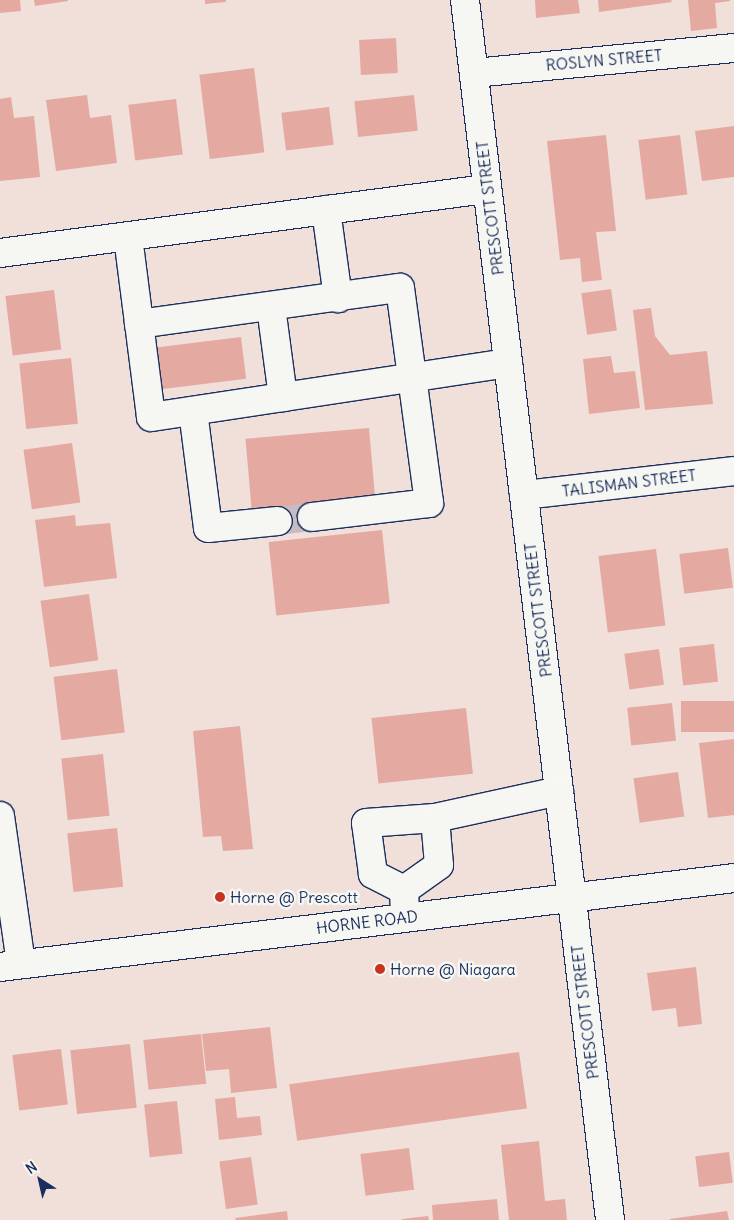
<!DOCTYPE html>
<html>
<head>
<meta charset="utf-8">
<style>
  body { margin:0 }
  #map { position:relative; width:734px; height:1220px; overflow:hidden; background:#f1dfda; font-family:Delius,sans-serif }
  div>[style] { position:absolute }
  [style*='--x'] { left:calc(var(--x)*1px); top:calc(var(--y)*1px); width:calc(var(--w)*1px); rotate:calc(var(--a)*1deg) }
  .building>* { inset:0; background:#e4aaa1; transform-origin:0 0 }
  .minor-tunnel>* { height:28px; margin-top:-14px; transform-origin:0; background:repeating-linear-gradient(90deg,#c6bcc1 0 28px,transparent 0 42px) }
  .roads { filter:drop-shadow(1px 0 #1b2f5e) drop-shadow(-1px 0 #1b2f5e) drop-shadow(0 1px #1b2f5e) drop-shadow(0 -1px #1b2f5e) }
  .minor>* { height:28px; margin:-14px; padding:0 14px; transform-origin:14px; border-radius:14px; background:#f6f6f2 }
  .major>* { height:28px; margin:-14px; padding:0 14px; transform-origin:14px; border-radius:14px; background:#f6f6f2 }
  .dots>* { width:14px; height:14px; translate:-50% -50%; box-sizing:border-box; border:2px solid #f6f6f2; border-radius:50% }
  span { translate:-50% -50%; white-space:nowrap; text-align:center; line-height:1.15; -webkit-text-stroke:5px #f6f6f2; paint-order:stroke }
  .street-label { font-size:16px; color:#1b2f5e }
  .poi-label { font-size:16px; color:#1b2f5e }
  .left { translate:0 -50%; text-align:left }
  .north { position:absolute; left:15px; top:1155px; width:50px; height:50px; -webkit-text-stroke:4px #f6f6f2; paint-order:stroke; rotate:325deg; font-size:14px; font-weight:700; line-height:20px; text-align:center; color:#1b2f5e }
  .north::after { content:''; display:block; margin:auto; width:18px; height:22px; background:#1b2f5e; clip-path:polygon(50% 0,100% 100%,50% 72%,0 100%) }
</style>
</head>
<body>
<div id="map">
  <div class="building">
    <div style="clip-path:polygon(0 0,20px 0,21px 11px,0 13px)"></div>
    <div style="clip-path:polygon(34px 0,68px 0,68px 1px,35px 6px)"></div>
    <div style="clip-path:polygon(205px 0,226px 0,226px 2px,205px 4px)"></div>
    <div style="clip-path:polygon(535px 0,578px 0,580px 13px,536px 18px)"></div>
    <div style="clip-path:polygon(598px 0,671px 0,672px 2px,599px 12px)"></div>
    <div style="clip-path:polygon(688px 0,730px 0,730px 1px,715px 3px,717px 28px,691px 31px)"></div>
    <div style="left:396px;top:38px;width:35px;height:37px;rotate:87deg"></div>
    <div style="left:254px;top:68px;width:85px;height:55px;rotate:83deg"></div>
    <div style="clip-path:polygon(87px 95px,90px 118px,111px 115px,117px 163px,56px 171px,46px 100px)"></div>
    <div style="left:414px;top:95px;width:36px;height:60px;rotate:84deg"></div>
    <div style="clip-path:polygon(11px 97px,14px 118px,34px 116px,40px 177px,0 181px,0 99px)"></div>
    <div style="left:176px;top:99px;width:56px;height:48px;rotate:83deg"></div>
    <div style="left:329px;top:107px;width:38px;height:48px;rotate:83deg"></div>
    <div style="clip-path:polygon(734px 126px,734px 177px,702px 181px,695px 131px)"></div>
    <div style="clip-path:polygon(606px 135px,616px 231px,596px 232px,602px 280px,582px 282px,580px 258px,560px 260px,547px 141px)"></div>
    <div style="left:680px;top:135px;width:60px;height:42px;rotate:83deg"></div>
    <div style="left:611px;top:289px;width:42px;height:30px;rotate:82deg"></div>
    <div style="left:54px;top:290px;width:60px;height:49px;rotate:83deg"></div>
    <div style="clip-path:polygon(651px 308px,655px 336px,670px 355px,707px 351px,713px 404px,645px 410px,633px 310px)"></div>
    <div style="left:241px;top:337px;width:42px;height:86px;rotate:83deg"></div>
    <div style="clip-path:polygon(611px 356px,614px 373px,635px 371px,640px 408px,589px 414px,583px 359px)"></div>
    <div style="left:71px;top:358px;width:66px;height:52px;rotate:84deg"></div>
    <div style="left:369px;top:428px;width:75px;height:124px;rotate:85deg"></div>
    <div style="left:72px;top:443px;width:60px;height:49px;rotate:82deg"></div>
    <div style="clip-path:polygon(75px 515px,76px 526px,110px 523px,117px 578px,44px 587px,35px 520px)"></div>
    <div style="left:382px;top:530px;width:74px;height:114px;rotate:84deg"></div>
    <div style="left:728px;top:548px;width:40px;height:49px;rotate:83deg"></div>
    <div style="left:656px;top:549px;width:77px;height:58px;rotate:83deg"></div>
    <div style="left:89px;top:594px;width:67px;height:49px;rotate:82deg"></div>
    <div style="left:714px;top:644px;width:38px;height:35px;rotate:84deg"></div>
    <div style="left:659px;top:649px;width:36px;height:35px;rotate:82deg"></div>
    <div style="left:117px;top:669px;width:64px;height:64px;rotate:83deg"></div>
    <div style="left:734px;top:701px;width:31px;height:53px;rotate:90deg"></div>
    <div style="left:672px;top:703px;width:38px;height:45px;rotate:84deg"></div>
    <div style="left:466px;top:708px;width:66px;height:95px;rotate:84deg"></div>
    <div style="clip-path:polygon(240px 726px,253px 849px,223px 851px,221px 836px,203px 837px,193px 731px)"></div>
    <div style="clip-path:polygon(734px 739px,734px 815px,708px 818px,699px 743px)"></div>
    <div style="left:103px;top:754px;width:62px;height:42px;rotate:84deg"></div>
    <div style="left:678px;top:772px;width:45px;height:45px;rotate:82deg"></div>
    <div style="left:117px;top:828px;width:59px;height:50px;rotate:84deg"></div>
    <div style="clip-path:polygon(696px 967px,702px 1024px,678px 1027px,676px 1008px,652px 1011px,647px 973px)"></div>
    <div style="clip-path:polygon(270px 1027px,277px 1088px,231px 1093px,229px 1069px,206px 1071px,202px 1034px)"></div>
    <div style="left:201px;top:1034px;width:50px;height:58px;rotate:84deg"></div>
    <div style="left:130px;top:1044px;width:64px;height:60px;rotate:84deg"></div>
    <div style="left:61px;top:1049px;width:56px;height:49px;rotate:83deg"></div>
    <div style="left:519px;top:1052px;width:57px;height:232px;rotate:82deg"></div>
    <div style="clip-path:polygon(235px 1097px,237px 1118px,260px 1116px,262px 1135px,219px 1140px,215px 1099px)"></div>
    <div style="left:177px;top:1101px;width:53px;height:33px;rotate:84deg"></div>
    <div style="clip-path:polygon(539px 1141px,545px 1201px,565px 1199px,567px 1220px,509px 1220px,501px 1145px)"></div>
    <div style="left:409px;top:1148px;width:42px;height:49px;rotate:83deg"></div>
    <div style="left:729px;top:1152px;width:31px;height:34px;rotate:83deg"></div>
    <div style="left:251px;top:1157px;width:48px;height:32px;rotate:82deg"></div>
    <div style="clip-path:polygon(497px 1199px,499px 1220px,433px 1220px,432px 1205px)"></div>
    <div style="clip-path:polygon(287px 1211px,288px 1220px,236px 1220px,235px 1218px)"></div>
    <div style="clip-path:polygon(727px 1211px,729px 1220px,670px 1220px,670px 1219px)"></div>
    <div style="clip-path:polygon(428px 1216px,429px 1220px,402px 1220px,402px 1219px)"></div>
  </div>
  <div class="minor-tunnel">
    <div style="--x:278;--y:521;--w:34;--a:-7"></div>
  </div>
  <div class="roads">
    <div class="minor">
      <div style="--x:465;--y:0;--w:1229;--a:83.22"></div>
      <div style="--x:474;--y:73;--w:261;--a:-5.5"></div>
      <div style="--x:326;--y:210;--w:89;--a:82.2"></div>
      <div style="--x:128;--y:237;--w:181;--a:82.7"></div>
      <div style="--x:151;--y:417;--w:361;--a:-8.6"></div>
      <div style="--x:0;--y:253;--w:491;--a:-7.5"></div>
      <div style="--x:271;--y:307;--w:91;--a:82.4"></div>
      <div style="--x:139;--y:324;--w:263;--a:-7.9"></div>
      <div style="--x:400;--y:288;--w:217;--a:82.3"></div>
      <div style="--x:429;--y:503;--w:118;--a:173.2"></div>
      <div style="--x:193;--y:411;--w:118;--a:82.7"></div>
      <div style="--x:208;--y:528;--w:70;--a:-5.7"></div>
      <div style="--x:524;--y:495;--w:211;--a:-6.5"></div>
      <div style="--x:0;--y:816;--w:149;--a:81.9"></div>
      <div style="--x:404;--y:890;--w:43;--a:-35.5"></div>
      <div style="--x:439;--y:865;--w:47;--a:-94.9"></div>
      <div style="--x:405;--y:917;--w:27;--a:-92"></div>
      <div style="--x:404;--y:890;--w:35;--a:-153"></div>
      <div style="--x:373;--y:874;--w:51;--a:-97.8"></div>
      <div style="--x:366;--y:823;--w:69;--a:-4.1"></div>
      <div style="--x:435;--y:818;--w:127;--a:-12.3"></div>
    </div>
    <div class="major">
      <div style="--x:0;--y:967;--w:739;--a:-6.91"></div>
    </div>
  </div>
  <div class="dots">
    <div style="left:220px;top:897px;background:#c8321e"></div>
    <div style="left:380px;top:969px;background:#c8321e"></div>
  </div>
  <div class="street-label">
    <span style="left:604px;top:60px;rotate:-5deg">ROSLYN STREET</span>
    <span style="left:490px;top:208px;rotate:-97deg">PRESCOTT STREET</span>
    <span style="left:629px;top:483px;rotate:-7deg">TALISMAN STREET</span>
    <span style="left:538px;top:610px;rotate:-97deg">PRESCOTT STREET</span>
    <span style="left:367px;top:922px;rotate:-7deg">HORNE ROAD</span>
    <span style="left:585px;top:1012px;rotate:-97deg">PRESCOTT STREET</span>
  </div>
  <div class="poi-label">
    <span class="left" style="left:230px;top:897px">Horne @ Prescott</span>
    <span class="left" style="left:390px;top:969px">Horne @ Niagara</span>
  </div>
  <div class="north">N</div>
</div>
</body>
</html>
